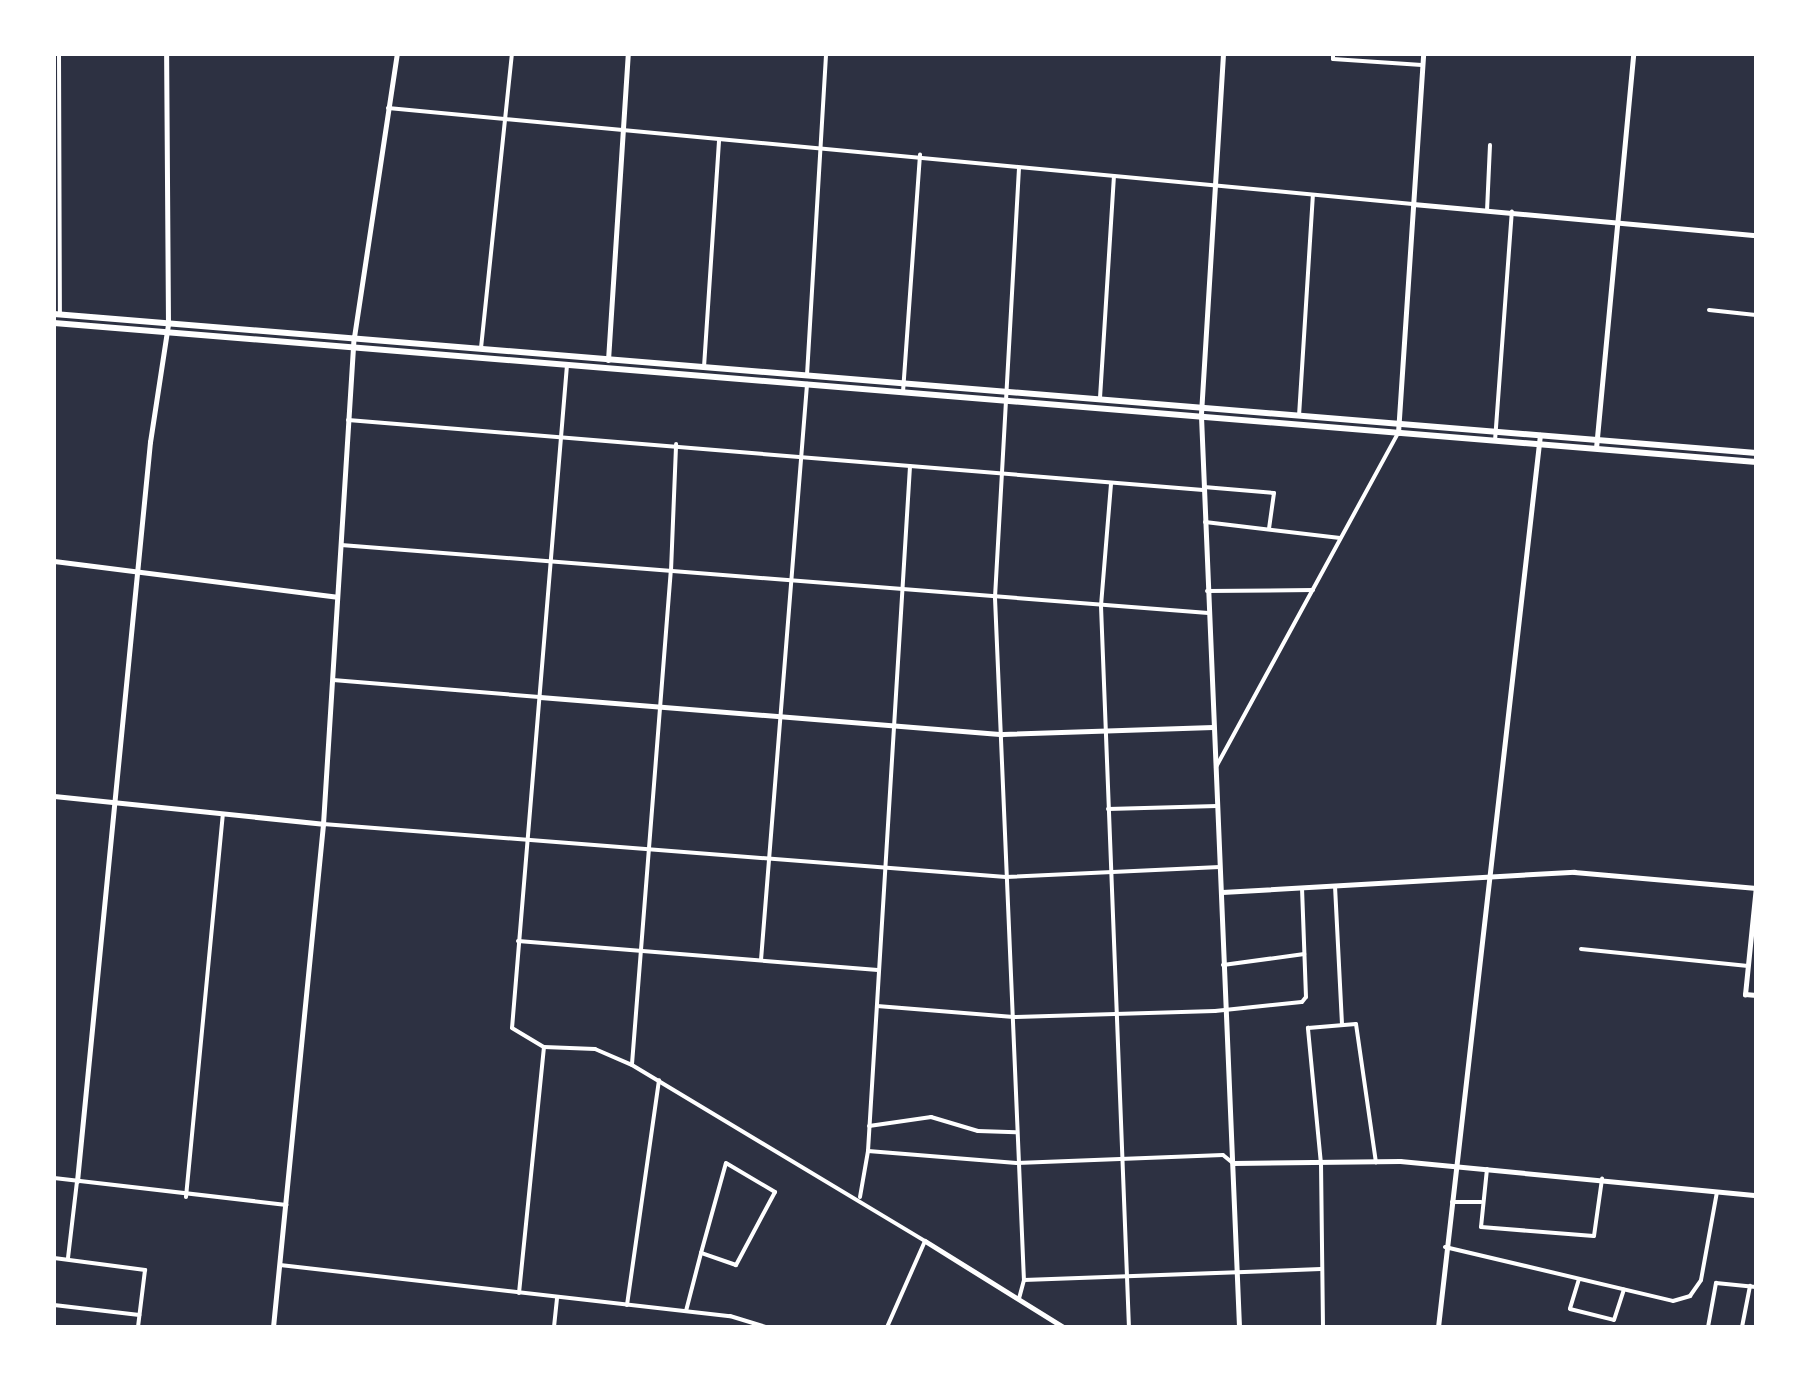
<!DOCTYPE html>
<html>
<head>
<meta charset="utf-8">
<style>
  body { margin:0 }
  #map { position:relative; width:1810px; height:1381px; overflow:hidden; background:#2d3142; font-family:"Fira Sans",sans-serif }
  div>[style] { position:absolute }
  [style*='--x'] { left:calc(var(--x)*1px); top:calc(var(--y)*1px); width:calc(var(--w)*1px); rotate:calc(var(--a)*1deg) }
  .minor>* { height:4px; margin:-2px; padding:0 2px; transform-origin:2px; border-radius:2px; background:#fff }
  .tertiary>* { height:5px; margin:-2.5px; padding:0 2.5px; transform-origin:2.5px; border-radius:2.5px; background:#fff }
  .secondary>* { height:6px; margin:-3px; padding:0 3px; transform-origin:3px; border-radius:3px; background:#fff }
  span { translate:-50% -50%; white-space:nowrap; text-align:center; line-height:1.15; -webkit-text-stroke:8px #fff; paint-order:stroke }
  .frame { position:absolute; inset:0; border:56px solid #fff; pointer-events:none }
</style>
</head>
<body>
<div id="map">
  <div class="minor">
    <div style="--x:59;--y:54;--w:261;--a:89.8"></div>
    <div style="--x:1333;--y:54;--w:5;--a:90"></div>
    <div style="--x:1333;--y:59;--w:89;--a:3.9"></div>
    <div style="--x:388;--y:108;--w:1029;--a:5.35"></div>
    <div style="--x:1019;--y:168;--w:431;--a:93.2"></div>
    <div style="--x:995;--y:598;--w:683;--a:87.57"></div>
    <div style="--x:1024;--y:1280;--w:20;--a:105"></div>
    <div style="--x:1487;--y:211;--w:66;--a:-87.4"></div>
    <div style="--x:1709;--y:310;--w:47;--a:6.1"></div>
    <div style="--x:481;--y:348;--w:296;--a:-84"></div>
    <div style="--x:567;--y:365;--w:665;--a:94.74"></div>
    <div style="--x:512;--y:1028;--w:37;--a:31"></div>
    <div style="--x:544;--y:1047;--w:51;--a:2.2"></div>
    <div style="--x:595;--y:1049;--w:40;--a:23.4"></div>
    <div style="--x:632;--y:1065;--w:342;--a:31"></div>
    <div style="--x:925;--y:1241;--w:94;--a:113.8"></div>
    <div style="--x:704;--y:367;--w:227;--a:-86.2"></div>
    <div style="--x:807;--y:375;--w:322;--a:-86.6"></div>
    <div style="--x:903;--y:392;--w:238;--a:-85.9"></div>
    <div style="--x:1100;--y:398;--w:221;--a:-86.4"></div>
    <div style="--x:1299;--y:416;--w:221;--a:-86.4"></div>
    <div style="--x:348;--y:420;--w:858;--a:4.68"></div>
    <div style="--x:1495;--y:441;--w:230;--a:-85.8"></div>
    <div style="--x:1111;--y:484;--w:122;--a:94.7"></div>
    <div style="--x:1101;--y:606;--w:722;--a:87.78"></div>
    <div style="--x:1204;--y:487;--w:70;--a:4.9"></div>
    <div style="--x:1274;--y:493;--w:35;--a:98"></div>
    <div style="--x:1205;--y:522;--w:136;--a:6.8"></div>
    <div style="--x:341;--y:545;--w:870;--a:4.48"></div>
    <div style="--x:1207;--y:591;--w:106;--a:-0.5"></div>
    <div style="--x:333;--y:680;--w:207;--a:4.7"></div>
    <div style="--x:1216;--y:767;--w:380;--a:-61.4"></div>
    <div style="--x:1108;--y:809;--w:109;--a:-1.6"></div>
    <div style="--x:323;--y:824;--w:685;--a:4.44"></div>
    <div style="--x:1006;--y:877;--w:214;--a:-2.7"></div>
    <div style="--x:1335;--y:886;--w:138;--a:87.1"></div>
    <div style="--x:518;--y:941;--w:361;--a:4.6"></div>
    <div style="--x:1581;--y:949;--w:168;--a:5.8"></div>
    <div style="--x:761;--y:960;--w:578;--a:-85.43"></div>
    <div style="--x:1223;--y:965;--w:82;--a:-7.7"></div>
    <div style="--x:877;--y:1006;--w:137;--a:4.6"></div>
    <div style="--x:1014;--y:1017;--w:201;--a:-1.7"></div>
    <div style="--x:1215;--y:1011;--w:87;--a:-5.9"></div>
    <div style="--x:1302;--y:1002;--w:6;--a:-51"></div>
    <div style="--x:1306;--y:997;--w:109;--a:-92.1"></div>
    <div style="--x:632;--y:1064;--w:495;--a:-85.5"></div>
    <div style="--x:671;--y:571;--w:127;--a:-87.7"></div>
    <div style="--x:869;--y:1126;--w:63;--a:-8.3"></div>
    <div style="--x:931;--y:1117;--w:49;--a:16.6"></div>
    <div style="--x:978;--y:1131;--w:38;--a:2"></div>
    <div style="--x:868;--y:1151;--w:149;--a:4.6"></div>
    <div style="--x:1017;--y:1163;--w:206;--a:-2.2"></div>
    <div style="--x:1223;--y:1155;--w:13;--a:39"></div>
    <div style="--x:1487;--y:1169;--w:58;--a:95.9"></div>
    <div style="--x:1481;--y:1227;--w:113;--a:4.6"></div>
    <div style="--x:1594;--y:1236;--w:58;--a:-82"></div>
    <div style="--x:54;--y:1178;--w:234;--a:6.6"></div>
    <div style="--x:186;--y:1197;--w:384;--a:-84.5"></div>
    <div style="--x:860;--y:1197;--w:47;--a:-80.1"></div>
    <div style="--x:868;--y:1151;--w:686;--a:-86.49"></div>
    <div style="--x:1452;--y:1202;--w:29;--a:0"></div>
    <div style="--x:1445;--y:1247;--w:234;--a:13.3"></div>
    <div style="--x:1673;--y:1301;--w:18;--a:-16"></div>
    <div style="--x:1690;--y:1296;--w:19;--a:-55"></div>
    <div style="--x:1701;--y:1280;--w:89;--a:-79.7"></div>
    <div style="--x:54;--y:1258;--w:92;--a:7.5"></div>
    <div style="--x:145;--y:1270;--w:57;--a:97"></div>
    <div style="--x:68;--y:1258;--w:78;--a:-83.3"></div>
    <div style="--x:280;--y:1265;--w:453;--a:6.5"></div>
    <div style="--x:730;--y:1316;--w:37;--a:17"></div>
    <div style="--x:1579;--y:1279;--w:31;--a:107"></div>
    <div style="--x:1570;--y:1309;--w:45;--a:14"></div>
    <div style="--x:1614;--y:1320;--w:32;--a:-72"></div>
    <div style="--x:1024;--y:1280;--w:297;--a:-2.1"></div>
    <div style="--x:519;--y:1293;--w:247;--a:-84.2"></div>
    <div style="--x:54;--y:1305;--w:86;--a:6.7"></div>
    <div style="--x:627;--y:1305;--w:227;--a:-81.9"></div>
    <div style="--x:686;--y:1311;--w:60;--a:-75.5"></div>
    <div style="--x:701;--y:1253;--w:93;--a:-74.5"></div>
    <div style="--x:726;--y:1163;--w:57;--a:30.6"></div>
    <div style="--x:775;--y:1192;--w:83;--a:118.1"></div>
    <div style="--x:736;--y:1265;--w:37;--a:-161"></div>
    <div style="--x:554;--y:1327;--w:29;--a:-84"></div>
    <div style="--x:1323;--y:1327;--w:163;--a:-90.7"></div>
    <div style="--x:1321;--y:1164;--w:137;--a:-95.5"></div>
    <div style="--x:1308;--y:1028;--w:48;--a:-4.8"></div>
    <div style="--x:1356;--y:1024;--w:140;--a:81.8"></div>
    <div style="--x:1708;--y:1327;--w:45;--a:-79.7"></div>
    <div style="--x:1716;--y:1283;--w:40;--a:5.7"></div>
    <div style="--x:1742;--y:1327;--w:42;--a:-79"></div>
  </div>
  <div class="tertiary">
    <div style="--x:1223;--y:54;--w:363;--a:93.5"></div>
    <div style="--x:1201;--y:416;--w:912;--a:87.61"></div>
    <div style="--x:1413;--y:204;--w:344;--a:5.2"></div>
    <div style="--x:608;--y:360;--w:307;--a:-86.3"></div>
    <div style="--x:1398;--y:433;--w:380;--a:-86.2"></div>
    <div style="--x:1596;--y:448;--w:396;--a:-84.6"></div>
    <div style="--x:54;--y:561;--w:285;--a:7.2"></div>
    <div style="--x:540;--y:697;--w:464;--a:4.6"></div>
    <div style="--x:1003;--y:734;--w:210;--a:-1.9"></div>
    <div style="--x:54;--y:796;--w:270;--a:5.9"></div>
    <div style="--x:1756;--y:886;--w:109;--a:95.8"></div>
    <div style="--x:1745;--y:994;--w:11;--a:5"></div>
    <div style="--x:1222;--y:892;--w:353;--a:-3.3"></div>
    <div style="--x:1574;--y:872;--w:183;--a:5"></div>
    <div style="--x:1233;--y:1163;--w:167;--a:-0.7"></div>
    <div style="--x:1400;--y:1161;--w:358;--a:5.5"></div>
    <div style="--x:77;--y:1181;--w:743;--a:-84.36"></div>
    <div style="--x:150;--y:442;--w:119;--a:-81.3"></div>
    <div style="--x:168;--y:324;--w:270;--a:-90.4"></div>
    <div style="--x:925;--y:1241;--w:163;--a:31.9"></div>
    <div style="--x:273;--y:1327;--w:505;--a:-84.32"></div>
    <div style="--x:323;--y:824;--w:488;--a:-86.4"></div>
    <div style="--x:354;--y:337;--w:286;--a:-81.4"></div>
    <div style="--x:1438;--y:1327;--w:898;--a:-83.48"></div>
  </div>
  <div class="secondary">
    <div style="--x:54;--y:314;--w:1708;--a:4.67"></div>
    <div style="--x:54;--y:323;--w:1708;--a:4.67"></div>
  </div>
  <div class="frame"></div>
</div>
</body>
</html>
